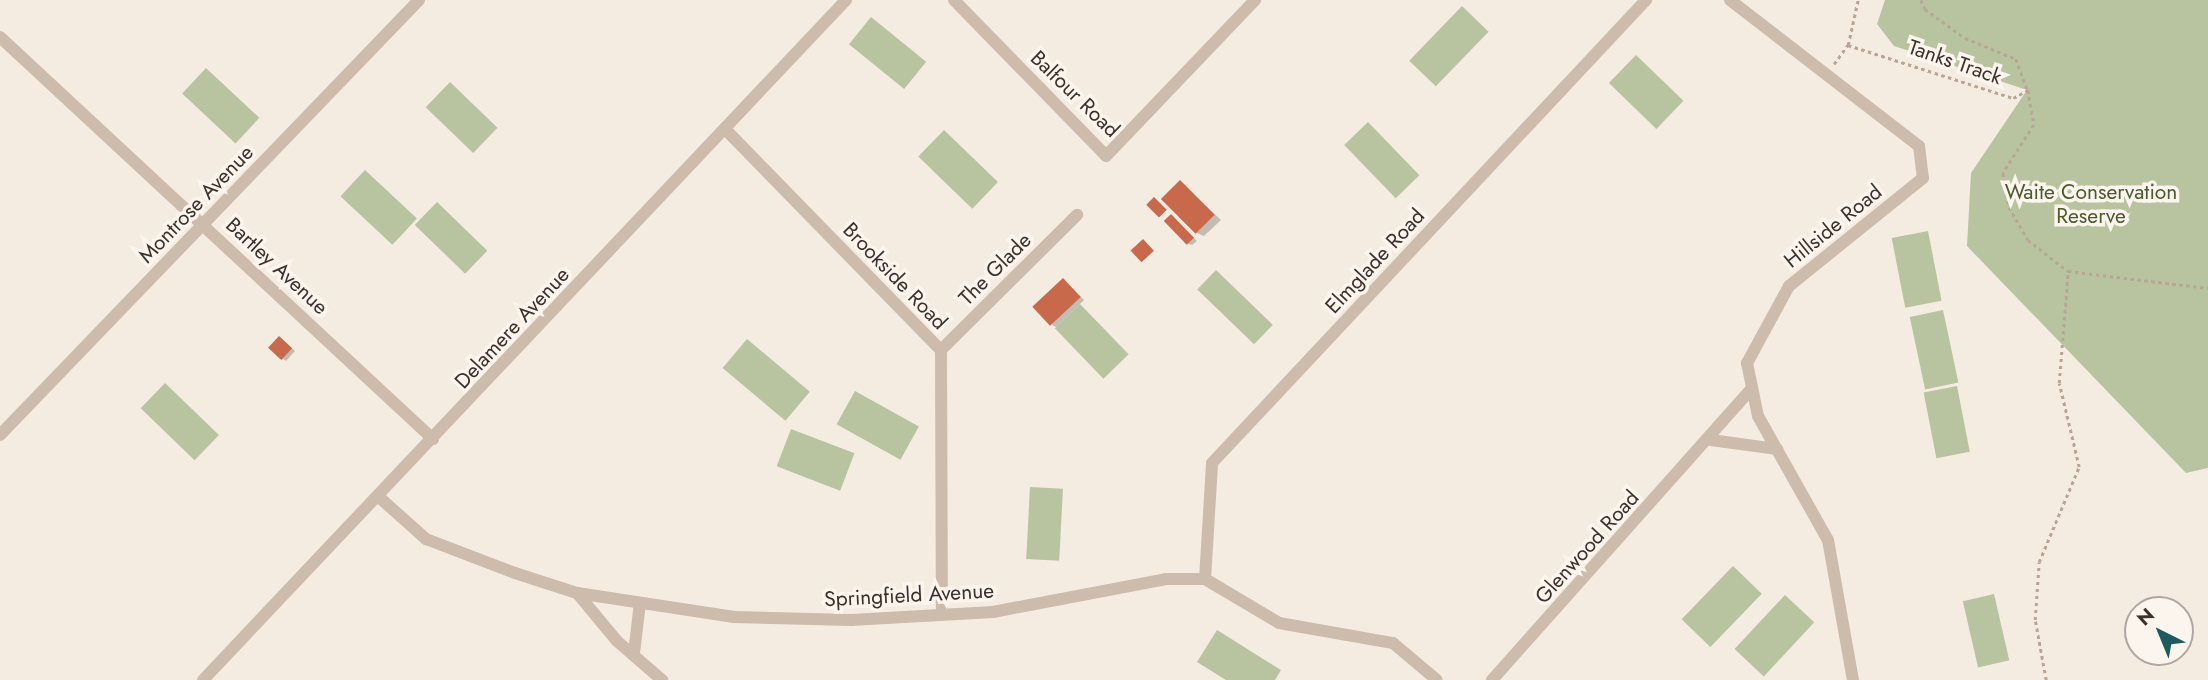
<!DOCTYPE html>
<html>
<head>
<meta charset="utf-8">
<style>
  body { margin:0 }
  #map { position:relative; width:2208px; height:680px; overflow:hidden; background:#f4ebe1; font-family:Jost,sans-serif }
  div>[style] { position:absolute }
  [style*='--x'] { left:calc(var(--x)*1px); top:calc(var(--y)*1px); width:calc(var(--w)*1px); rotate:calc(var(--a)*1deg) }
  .green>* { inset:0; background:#b8c4a0; transform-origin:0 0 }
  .shadow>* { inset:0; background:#0003 }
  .building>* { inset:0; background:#c8694b; transform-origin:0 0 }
  .path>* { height:2.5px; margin-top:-1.25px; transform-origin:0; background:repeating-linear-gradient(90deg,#b9a596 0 3.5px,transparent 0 7px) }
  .minor>* { height:12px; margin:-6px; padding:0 6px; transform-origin:6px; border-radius:6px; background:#cdbbac }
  span { translate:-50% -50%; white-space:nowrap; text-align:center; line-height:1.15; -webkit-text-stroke:7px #fbf5ee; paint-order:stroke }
  .street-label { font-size:21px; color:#3b302b }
  .park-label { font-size:21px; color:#4a5a2e }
  .north { position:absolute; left:2124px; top:596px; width:70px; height:70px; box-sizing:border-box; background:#fbf5ee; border:2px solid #aea6a0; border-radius:50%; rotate:317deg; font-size:19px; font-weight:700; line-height:28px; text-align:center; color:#3b302b }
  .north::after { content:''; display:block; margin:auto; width:24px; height:32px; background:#1f5a5e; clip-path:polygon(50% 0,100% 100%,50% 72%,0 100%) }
</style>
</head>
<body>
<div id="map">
  <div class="green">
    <div style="clip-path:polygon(1885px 0,2208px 0,2208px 468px,2186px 473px,1967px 246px,1971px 173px,2027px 90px,1894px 46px,1877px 24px)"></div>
    <div style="left:1462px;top:6px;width:37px;height:76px;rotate:44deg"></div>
    <div style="left:871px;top:17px;width:71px;height:35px;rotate:39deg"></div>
    <div style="left:1636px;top:55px;width:66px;height:39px;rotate:44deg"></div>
    <div style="left:206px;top:68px;width:73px;height:35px;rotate:43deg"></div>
    <div style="left:450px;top:82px;width:66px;height:35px;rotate:44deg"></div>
    <div style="left:1368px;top:122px;width:74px;height:33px;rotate:46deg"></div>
    <div style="left:944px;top:130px;width:75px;height:37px;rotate:44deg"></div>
    <div style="left:365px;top:170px;width:71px;height:36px;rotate:43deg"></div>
    <div style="left:437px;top:202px;width:70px;height:32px;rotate:44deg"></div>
    <div style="left:1928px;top:231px;width:71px;height:37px;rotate:79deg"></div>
    <div style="left:1216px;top:270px;width:79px;height:27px;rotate:44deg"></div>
    <div style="left:1080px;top:304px;width:70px;height:35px;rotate:46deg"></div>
    <div style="left:1943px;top:310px;width:74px;height:34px;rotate:78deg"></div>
    <div style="left:747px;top:339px;width:82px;height:38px;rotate:40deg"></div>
    <div style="left:165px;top:383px;width:75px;height:35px;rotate:44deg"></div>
    <div style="left:1957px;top:386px;width:67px;height:34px;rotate:79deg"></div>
    <div style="left:855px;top:391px;width:73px;height:38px;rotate:29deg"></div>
    <div style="left:791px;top:429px;width:68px;height:40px;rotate:21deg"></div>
    <div style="left:1030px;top:487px;width:33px;height:72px;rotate:3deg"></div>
    <div style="left:1733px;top:566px;width:40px;height:74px;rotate:44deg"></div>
    <div style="left:1994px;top:594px;width:68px;height:32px;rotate:77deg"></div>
    <div style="left:1785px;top:595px;width:40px;height:74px;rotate:43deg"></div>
    <div style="clip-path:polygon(1217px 630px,1281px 670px,1275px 680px,1226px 680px,1197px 662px)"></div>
  </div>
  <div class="shadow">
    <div style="clip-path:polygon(1180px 182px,1221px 220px,1204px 236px,1197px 233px)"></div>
    <div style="clip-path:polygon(1171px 216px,1197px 241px,1192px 245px,1187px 243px)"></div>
    <div style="clip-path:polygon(1063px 280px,1084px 300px,1056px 327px,1052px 325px)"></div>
    <div style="clip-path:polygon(284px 341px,295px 351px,286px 361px,270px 348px)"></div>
  </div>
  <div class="building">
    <div style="left:1180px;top:180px;width:49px;height:27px;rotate:45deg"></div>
    <div style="left:1154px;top:197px;width:18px;height:11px;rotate:45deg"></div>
    <div style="left:1171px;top:214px;width:33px;height:10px;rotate:46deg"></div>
    <div style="left:1143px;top:239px;width:16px;height:17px;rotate:47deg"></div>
    <div style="left:1063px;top:278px;width:26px;height:42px;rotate:47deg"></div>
    <div style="left:279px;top:336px;width:18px;height:16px;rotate:43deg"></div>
  </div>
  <div class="path">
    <div style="--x:1921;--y:0;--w:10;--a:66"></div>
    <div style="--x:1925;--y:9;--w:49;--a:35.9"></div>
    <div style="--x:1965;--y:38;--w:55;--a:22.4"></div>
    <div style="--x:2016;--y:59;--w:32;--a:70"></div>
    <div style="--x:1848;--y:45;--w:173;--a:17.8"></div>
    <div style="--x:2013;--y:98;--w:17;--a:-28"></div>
    <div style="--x:2028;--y:90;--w:36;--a:80"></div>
    <div style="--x:2034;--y:125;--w:57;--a:122.9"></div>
    <div style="--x:2003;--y:173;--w:35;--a:80"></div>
    <div style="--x:2009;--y:207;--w:38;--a:60"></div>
    <div style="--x:2028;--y:240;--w:51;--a:37.8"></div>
    <div style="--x:2068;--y:271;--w:141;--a:6.9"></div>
    <div style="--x:1834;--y:64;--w:24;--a:-54"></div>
    <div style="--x:1848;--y:45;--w:46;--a:-77.5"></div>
    <div style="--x:2046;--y:680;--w:61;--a:-100.4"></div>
    <div style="--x:2035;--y:620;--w:58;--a:-86.1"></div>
    <div style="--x:2039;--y:562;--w:103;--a:-67.2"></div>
    <div style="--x:2079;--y:467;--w:86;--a:-103.4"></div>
    <div style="--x:2059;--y:383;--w:112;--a:-85.4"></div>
  </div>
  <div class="minor">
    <div style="--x:954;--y:0;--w:218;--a:45.7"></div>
    <div style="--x:1106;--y:156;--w:216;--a:-46.3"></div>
    <div style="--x:1730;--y:0;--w:239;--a:37.7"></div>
    <div style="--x:1919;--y:146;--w:32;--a:83"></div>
    <div style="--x:1923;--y:178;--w:172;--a:141.1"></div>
    <div style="--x:1789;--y:286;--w:88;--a:118.6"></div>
    <div style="--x:1747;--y:363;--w:54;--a:78.3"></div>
    <div style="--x:1758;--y:416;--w:142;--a:60.6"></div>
    <div style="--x:1828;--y:540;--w:142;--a:79.9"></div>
    <div style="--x:0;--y:37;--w:591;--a:42.87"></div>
    <div style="--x:725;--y:129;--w:309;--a:45.7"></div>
    <div style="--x:941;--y:350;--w:264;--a:89.8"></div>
    <div style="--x:941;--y:350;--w:192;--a:-44.8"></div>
    <div style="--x:0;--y:435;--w:604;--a:-46.07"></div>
    <div style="--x:1711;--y:440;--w:67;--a:7.8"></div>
    <div style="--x:380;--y:498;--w:62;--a:41.7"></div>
    <div style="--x:426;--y:539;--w:95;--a:20.9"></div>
    <div style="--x:515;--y:573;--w:65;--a:17.9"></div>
    <div style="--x:577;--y:593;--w:159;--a:8.7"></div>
    <div style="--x:734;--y:617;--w:117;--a:1.5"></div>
    <div style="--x:851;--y:620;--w:142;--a:-3.2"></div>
    <div style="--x:993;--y:612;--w:176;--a:-10.8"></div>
    <div style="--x:1166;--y:579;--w:39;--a:0"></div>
    <div style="--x:1205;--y:579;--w:86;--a:30.7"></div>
    <div style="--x:1279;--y:623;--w:116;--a:10"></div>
    <div style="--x:1393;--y:643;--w:57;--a:40.1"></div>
    <div style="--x:1205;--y:579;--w:116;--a:-86.5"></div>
    <div style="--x:1212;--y:463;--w:635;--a:-46.85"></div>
    <div style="--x:577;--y:593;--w:62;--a:50.2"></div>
    <div style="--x:617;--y:641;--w:60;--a:40.9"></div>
    <div style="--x:634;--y:653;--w:50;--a:-83.2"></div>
    <div style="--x:203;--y:680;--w:936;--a:-46.6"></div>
    <div style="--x:1492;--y:680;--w:391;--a:-48.3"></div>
  </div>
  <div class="street-label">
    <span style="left:1955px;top:62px;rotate:19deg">Tanks Track</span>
    <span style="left:1075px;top:94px;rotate:44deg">Balfour Road</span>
    <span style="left:196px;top:204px;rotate:-46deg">Montrose Avenue</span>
    <span style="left:1833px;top:226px;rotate:-39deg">Hillside Road</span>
    <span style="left:1375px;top:261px;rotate:-47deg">Elmglade Road</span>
    <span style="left:277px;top:266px;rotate:43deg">Bartley Avenue</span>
    <span style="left:995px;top:269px;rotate:-45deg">The Glade</span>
    <span style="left:895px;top:276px;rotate:46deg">Brookside Road</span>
    <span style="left:512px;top:328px;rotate:-47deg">Delamere Avenue</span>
    <span style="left:1587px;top:547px;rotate:-48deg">Glenwood Road</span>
    <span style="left:909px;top:595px;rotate:-3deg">Springfield Avenue</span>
  </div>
  <div class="park-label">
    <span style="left:2091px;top:204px">Waite Conservation<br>Reserve</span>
  </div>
  <div class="north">N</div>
</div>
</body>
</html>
